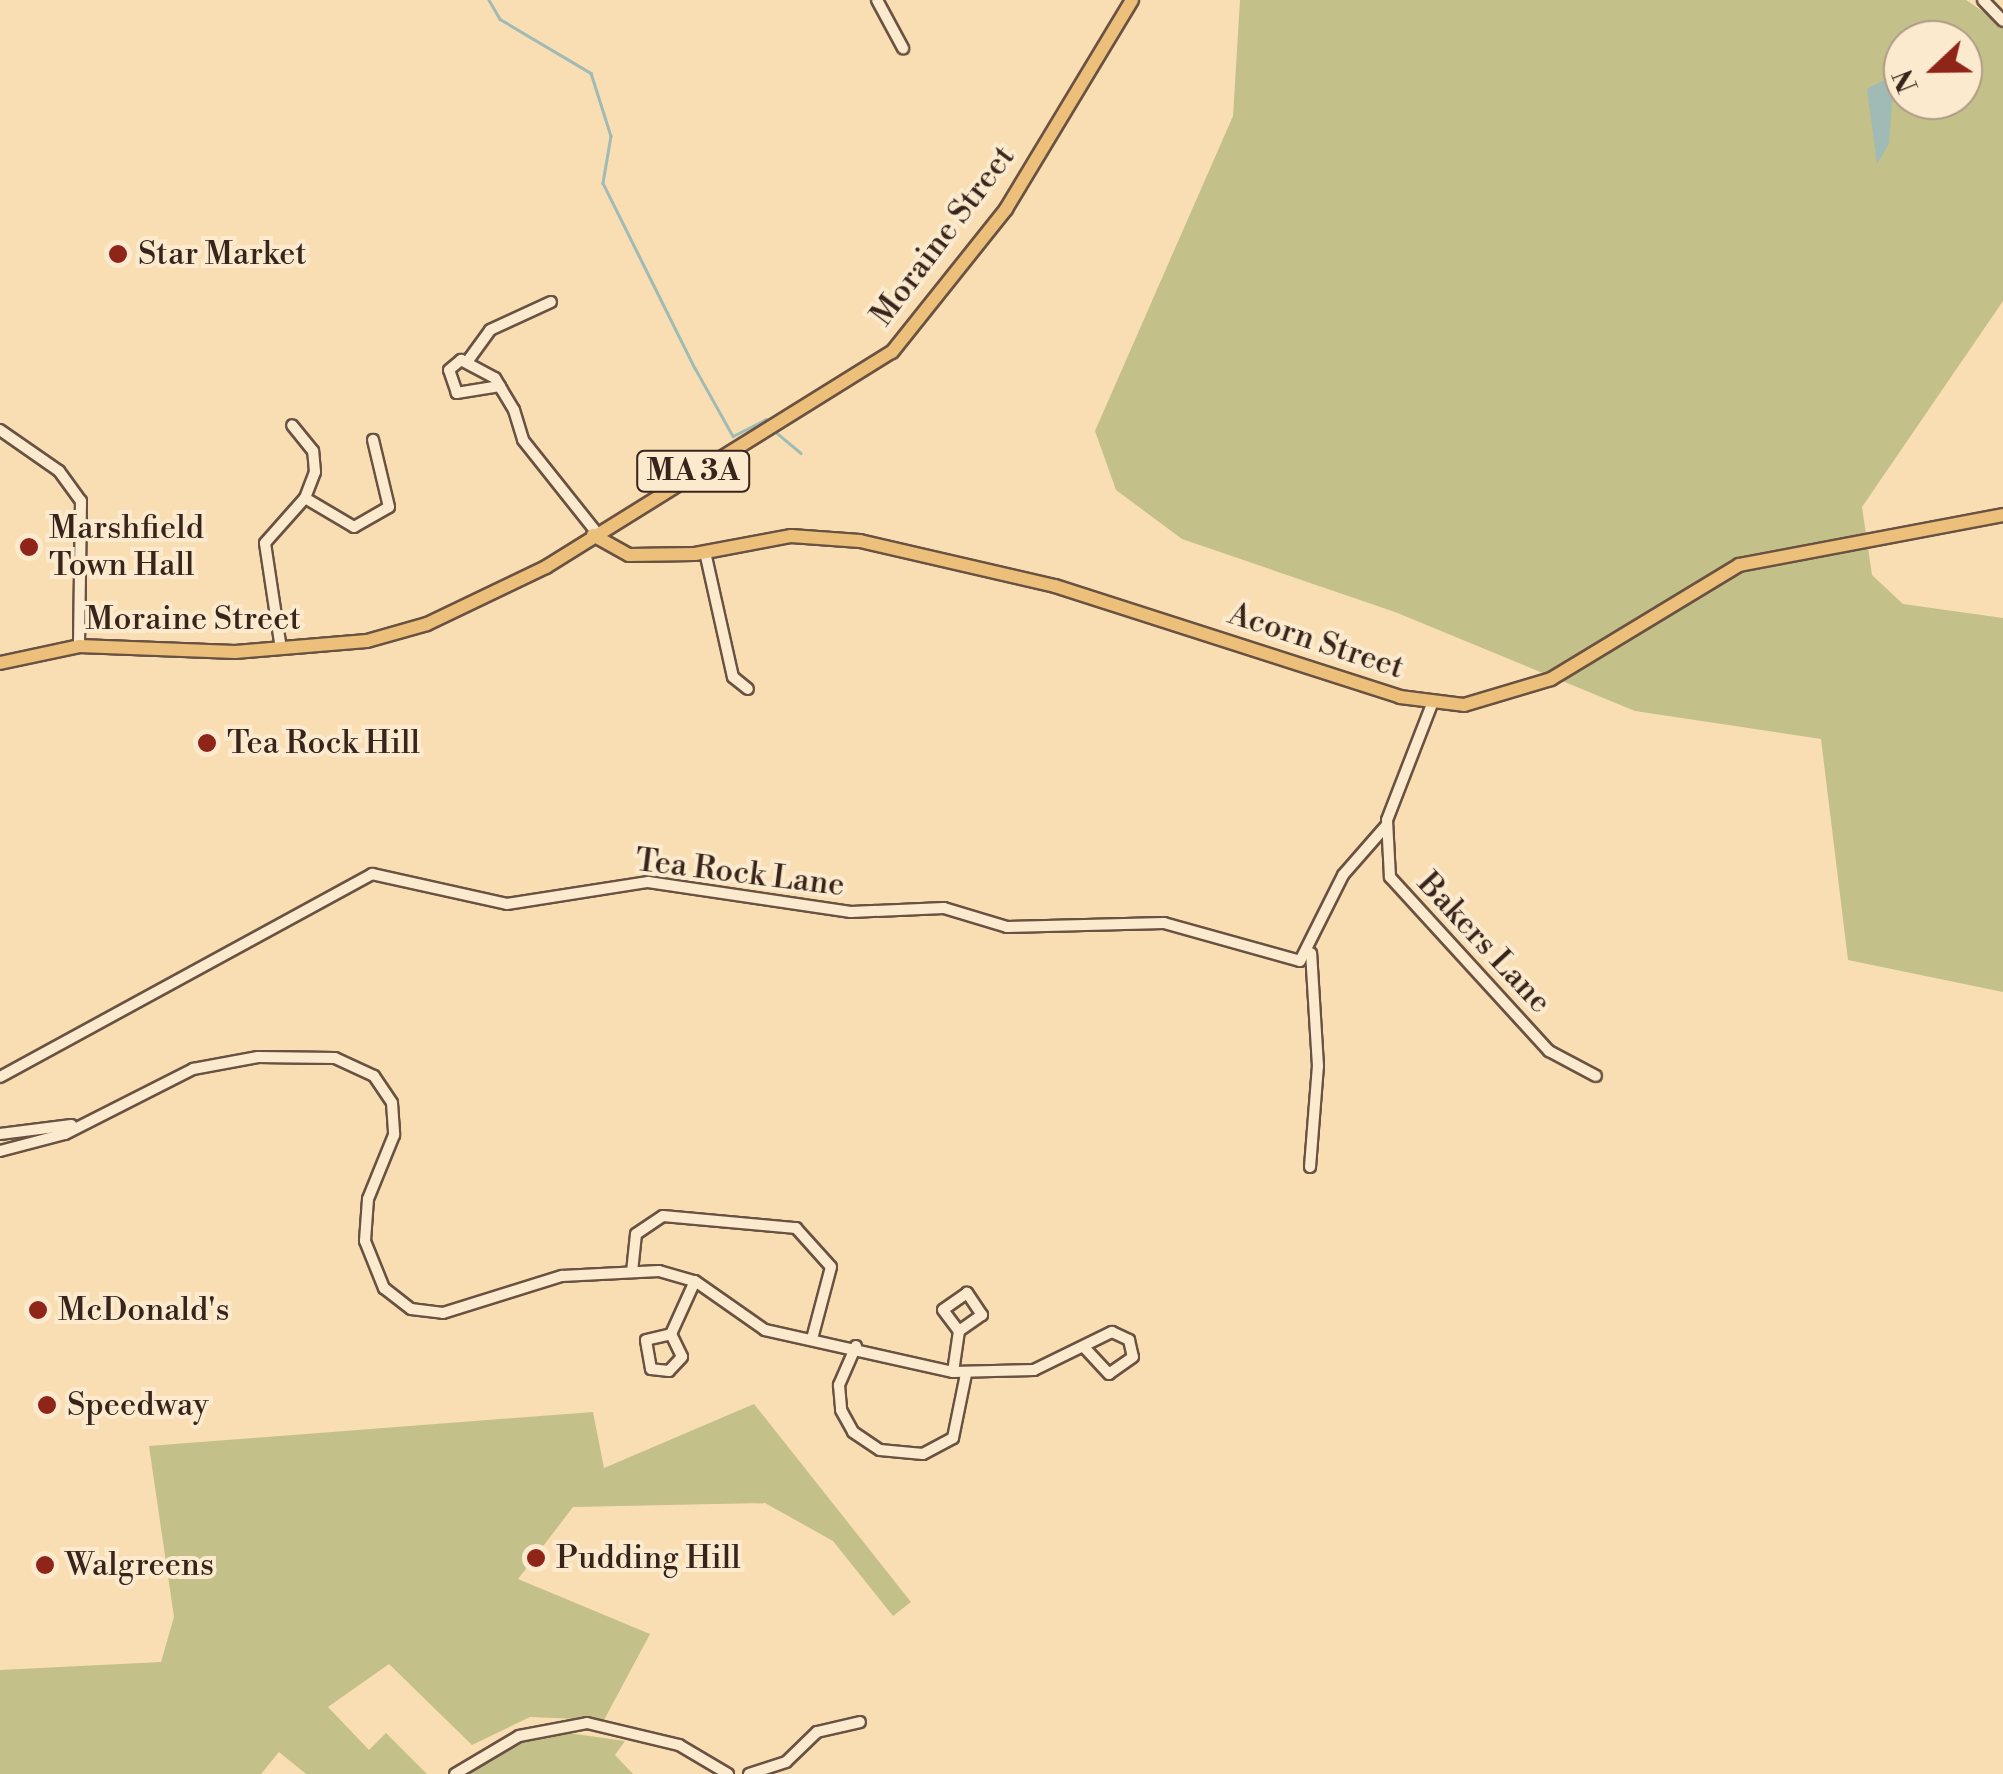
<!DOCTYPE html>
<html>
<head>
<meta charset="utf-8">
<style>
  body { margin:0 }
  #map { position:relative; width:2003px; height:1774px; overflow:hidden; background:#f9deb3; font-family:"Libre Bodoni",serif }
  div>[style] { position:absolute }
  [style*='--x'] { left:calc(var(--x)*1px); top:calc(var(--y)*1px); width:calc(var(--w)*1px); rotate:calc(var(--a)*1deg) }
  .green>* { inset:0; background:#c4c089 }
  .water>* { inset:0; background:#a0bbb5 }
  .stream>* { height:2.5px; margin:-1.25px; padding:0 1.25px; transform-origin:1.25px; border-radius:1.25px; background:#a0bbb5 }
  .roads { filter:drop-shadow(2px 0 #695242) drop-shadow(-2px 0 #695242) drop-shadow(0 2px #695242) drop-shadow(0 -2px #695242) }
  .minor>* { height:10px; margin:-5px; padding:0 5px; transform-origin:5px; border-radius:5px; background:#fbeace }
  .major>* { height:12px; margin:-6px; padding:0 6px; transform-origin:6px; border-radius:6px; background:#ecbf7a }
  .dots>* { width:28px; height:28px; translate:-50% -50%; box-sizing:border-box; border:5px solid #fbeace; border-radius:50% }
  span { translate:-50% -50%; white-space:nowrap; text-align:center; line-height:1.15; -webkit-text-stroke:8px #fbeace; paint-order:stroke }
  .shield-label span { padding:2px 8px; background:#fbeace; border:2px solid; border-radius:8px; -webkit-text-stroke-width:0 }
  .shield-label { font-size:30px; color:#39241c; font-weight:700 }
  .street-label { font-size:32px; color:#39241c }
  .poi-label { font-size:32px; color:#39241c }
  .left { translate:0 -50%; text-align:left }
  .north { position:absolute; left:1883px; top:20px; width:100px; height:100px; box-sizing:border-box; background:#fbeace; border:2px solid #ad9b87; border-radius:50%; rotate:248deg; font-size:28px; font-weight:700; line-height:40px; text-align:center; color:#39241c }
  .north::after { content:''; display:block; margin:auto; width:35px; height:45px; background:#8f2418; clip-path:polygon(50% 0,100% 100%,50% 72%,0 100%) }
</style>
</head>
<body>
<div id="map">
  <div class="green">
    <div style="clip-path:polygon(evenodd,1240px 0,1966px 0,2003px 25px,2003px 301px,1862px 507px,1872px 575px,1903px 604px,2003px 618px,2003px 992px,1848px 960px,1821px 739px,1635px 711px,1395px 612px,1182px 539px,1116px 490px,1095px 431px,1233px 116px,1240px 0,1903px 40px,1963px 40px,1963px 100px,1903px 100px,1903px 40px)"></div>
    <div style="clip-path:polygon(754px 1404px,911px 1602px,893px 1616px,833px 1541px,765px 1503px,573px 1507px,518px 1579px,650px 1634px,604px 1720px,530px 1717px,472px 1745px,389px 1664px,328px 1707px,369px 1750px,386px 1733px,427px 1774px,306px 1774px,279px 1752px,261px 1774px,0 1774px,0 1670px,161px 1662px,174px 1617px,149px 1446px,593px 1412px,604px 1468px)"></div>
    <div style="clip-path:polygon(547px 1730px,625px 1741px,615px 1755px,633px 1774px,460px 1774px)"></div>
  </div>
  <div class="water">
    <div style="clip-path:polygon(1886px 79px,1893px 90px,1889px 144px,1877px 164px,1867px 89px)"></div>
  </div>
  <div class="stream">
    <div style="--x:489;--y:0;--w:22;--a:60"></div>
    <div style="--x:500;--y:19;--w:106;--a:30.7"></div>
    <div style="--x:591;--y:73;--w:66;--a:72.4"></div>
    <div style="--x:611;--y:136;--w:48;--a:99.7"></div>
    <div style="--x:603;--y:183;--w:207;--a:63.6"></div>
    <div style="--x:695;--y:368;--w:78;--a:60.8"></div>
    <div style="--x:733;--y:436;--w:37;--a:-27"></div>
    <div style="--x:777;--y:433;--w:31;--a:40"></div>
  </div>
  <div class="roads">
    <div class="minor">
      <div style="--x:877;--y:0;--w:55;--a:61.6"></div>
      <div style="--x:1983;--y:0;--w:29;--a:46"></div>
      <div style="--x:467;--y:362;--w:39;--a:-54"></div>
      <div style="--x:490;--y:330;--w:67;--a:-24.7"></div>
      <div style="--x:500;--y:386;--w:44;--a:170.8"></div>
      <div style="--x:457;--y:393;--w:24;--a:-109"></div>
      <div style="--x:449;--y:370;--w:16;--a:-40"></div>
      <div style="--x:461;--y:360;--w:38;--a:28"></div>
      <div style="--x:495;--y:378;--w:14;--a:60"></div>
      <div style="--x:502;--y:390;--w:23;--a:59"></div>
      <div style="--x:514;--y:410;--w:31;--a:73"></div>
      <div style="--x:523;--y:440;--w:119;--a:51.5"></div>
      <div style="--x:0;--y:430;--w:72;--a:34.8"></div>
      <div style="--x:59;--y:471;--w:37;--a:54"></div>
      <div style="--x:81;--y:501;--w:145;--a:90.8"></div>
      <div style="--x:305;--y:498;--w:57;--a:30.6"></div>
      <div style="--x:354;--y:527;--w:40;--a:-29.7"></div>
      <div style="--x:389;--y:507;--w:69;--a:-103.4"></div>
      <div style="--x:705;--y:552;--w:128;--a:77.4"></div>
      <div style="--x:733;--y:677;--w:19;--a:39"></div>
      <div style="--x:281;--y:649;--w:107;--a:-98.6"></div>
      <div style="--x:265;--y:543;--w:60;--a:-48.4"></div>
      <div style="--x:305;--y:498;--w:28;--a:-69"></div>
      <div style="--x:315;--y:472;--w:21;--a:-95"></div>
      <div style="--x:313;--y:451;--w:33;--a:-129"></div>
      <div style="--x:1432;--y:704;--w:124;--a:111.2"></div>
      <div style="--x:1387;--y:820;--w:57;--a:87"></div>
      <div style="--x:1390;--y:877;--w:236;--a:47.6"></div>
      <div style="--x:1549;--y:1051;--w:53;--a:28"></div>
      <div style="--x:0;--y:1077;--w:424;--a:-28.6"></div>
      <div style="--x:372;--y:874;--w:138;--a:12.5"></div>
      <div style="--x:507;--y:904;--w:143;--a:-8.9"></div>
      <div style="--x:648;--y:882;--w:205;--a:8.4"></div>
      <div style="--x:851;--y:912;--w:93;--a:-2.5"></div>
      <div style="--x:944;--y:908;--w:66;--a:16.8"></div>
      <div style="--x:1007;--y:927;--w:157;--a:-1.5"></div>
      <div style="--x:1164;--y:923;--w:141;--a:15.6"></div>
      <div style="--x:1300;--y:961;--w:96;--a:-63.4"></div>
      <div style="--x:1343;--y:875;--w:64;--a:-48.8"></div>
      <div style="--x:0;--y:1134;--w:72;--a:-7.2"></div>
      <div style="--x:0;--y:1151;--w:67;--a:-14.7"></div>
      <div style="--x:65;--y:1134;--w:144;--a:-26.9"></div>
      <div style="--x:193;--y:1069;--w:66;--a:-10.5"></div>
      <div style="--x:258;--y:1057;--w:77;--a:0.7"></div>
      <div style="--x:335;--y:1058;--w:43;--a:24.8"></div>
      <div style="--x:374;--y:1076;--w:32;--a:56"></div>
      <div style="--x:392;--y:1103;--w:32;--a:86"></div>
      <div style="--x:394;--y:1135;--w:69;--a:112.1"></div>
      <div style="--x:368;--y:1199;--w:42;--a:94.1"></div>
      <div style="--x:365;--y:1241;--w:51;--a:68"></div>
      <div style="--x:384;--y:1288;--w:34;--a:38"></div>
      <div style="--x:411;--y:1309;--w:32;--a:7"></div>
      <div style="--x:443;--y:1313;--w:125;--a:-17.3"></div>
      <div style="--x:562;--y:1276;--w:97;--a:-3"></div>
      <div style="--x:659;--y:1271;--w:37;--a:16"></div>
      <div style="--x:695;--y:1281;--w:85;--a:35"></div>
      <div style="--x:765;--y:1330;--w:193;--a:12.6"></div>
      <div style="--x:953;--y:1372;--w:81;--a:-1.4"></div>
      <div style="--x:1034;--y:1370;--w:87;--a:-26"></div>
      <div style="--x:1112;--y:1332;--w:19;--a:25"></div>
      <div style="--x:1129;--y:1340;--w:17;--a:77"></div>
      <div style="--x:1133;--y:1357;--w:29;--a:145"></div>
      <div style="--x:1109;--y:1374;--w:37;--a:-133"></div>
      <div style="--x:1310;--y:1167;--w:101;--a:-85.5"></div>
      <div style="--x:1318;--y:1066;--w:113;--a:-93.5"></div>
      <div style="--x:632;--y:1272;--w:38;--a:-84"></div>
      <div style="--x:636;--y:1234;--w:32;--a:-34"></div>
      <div style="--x:663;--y:1216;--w:134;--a:5.2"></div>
      <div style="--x:796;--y:1228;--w:52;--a:48.1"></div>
      <div style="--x:831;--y:1267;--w:74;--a:104.8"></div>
      <div style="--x:671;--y:1334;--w:25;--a:64"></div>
      <div style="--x:682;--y:1357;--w:19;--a:133"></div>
      <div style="--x:669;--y:1371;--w:18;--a:-174"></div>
      <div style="--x:651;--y:1369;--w:29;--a:-100"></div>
      <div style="--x:646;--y:1340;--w:26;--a:-13"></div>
      <div style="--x:671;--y:1334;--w:58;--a:-65.6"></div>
      <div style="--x:856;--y:1346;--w:43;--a:113.6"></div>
      <div style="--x:839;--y:1385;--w:25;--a:85"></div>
      <div style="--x:841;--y:1410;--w:25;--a:61"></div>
      <div style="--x:853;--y:1432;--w:32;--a:34"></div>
      <div style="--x:880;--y:1450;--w:43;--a:5.3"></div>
      <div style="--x:923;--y:1454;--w:34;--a:-28"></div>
      <div style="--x:953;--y:1438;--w:65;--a:-78.5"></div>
      <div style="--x:953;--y:1372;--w:41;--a:-81.7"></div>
      <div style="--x:959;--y:1331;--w:28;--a:-35"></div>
      <div style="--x:982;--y:1315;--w:27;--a:-124"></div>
      <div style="--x:967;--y:1293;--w:29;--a:145"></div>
      <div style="--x:943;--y:1310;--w:26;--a:53"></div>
      <div style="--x:455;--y:1774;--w:74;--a:-30.7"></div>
      <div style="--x:519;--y:1736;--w:69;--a:-10.8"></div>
      <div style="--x:587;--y:1723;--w:95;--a:13.4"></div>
      <div style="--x:679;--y:1745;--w:57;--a:30.6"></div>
      <div style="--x:749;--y:1774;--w:39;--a:-18"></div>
      <div style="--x:786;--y:1762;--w:43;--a:-44.1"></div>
      <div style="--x:817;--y:1732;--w:44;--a:-13.1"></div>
    </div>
    <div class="major">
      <div style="--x:593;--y:535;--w:41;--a:29.1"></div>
      <div style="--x:629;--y:555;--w:66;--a:-0.9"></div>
      <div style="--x:695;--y:554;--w:98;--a:-10.6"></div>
      <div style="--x:791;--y:536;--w:69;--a:4.1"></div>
      <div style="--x:860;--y:541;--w:200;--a:13"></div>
      <div style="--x:1055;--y:586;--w:362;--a:17.8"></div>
      <div style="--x:1400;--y:697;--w:64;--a:7.1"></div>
      <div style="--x:1464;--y:705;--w:91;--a:-16.6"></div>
      <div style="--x:1551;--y:679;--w:220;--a:-31.2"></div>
      <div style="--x:1739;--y:565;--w:269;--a:-10.7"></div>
      <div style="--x:0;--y:663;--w:81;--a:-12.1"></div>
      <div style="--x:79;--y:646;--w:156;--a:2.2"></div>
      <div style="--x:235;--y:652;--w:132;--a:-4.8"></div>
      <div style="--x:367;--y:641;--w:62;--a:-15.8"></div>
      <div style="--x:427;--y:624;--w:132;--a:-25.6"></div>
      <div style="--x:546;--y:567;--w:407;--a:-31.9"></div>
      <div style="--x:892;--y:352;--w:183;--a:-51.4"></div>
      <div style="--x:1006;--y:209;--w:244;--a:-58.9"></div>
    </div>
  </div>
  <div class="dots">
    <div style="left:118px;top:254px;background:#8f2418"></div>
    <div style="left:29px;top:547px;background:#8f2418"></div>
    <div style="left:207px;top:743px;background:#8f2418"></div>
    <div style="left:38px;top:1310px;background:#8f2418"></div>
    <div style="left:47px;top:1405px;background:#8f2418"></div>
    <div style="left:536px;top:1558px;background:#8f2418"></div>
    <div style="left:45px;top:1565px;background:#8f2418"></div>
  </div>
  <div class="shield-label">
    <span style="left:693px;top:471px">MA 3A</span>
  </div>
  <div class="street-label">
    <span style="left:943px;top:236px;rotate:-53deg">Moraine Street</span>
    <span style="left:193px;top:619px">Moraine Street</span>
    <span style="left:1316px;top:641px;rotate:18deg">Acorn Street</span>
    <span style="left:740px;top:873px;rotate:7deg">Tea Rock Lane</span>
    <span style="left:1484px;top:943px;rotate:47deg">Bakers Lane</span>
  </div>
  <div class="poi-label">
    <span class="left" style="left:138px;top:254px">Star Market</span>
    <span class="left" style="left:49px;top:547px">Marshfield<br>Town Hall</span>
    <span class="left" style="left:227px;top:743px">Tea Rock Hill</span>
    <span class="left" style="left:58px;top:1310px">McDonald's</span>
    <span class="left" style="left:67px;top:1405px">Speedway</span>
    <span class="left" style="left:556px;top:1558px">Pudding Hill</span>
    <span class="left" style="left:65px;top:1565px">Walgreens</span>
  </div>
  <div class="north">N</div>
</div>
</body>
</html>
